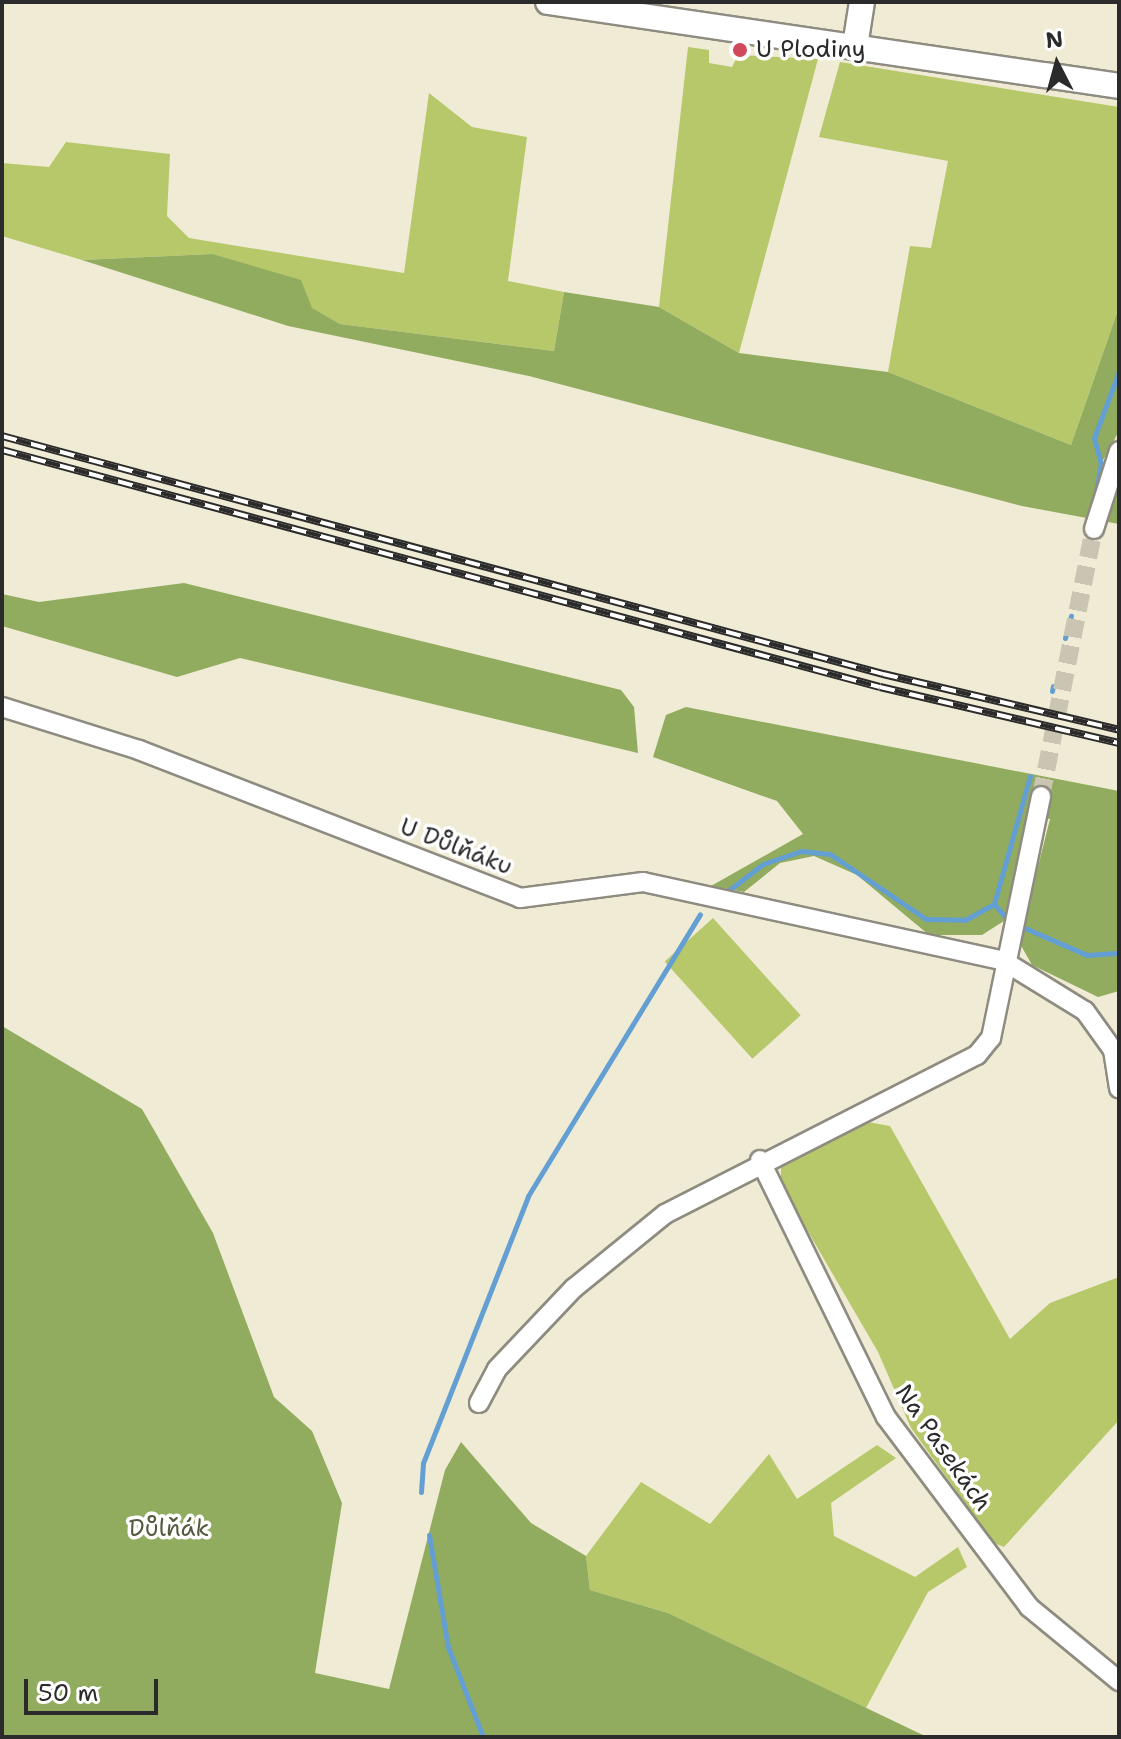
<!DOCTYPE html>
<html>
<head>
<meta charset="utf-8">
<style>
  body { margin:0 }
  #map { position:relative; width:1121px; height:1739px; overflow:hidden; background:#f0ebd4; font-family:"Shantell Sans",sans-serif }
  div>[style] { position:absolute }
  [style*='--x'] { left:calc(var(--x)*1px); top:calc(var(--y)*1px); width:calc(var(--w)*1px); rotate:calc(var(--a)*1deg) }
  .green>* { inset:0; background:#b7c86b; transform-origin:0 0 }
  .forest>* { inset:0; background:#91ac5f }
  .stream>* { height:5px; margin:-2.5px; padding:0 2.5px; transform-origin:2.5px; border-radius:2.5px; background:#649fd4 }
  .minor-tunnel>* { height:18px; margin-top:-9px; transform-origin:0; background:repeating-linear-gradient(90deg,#c9c5b2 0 18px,transparent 0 27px) }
  .roads { filter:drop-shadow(2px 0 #8e8b80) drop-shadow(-2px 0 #8e8b80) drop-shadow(0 2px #8e8b80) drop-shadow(0 -2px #8e8b80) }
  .minor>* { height:18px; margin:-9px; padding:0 9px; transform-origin:9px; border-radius:9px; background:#fff }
  .tertiary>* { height:24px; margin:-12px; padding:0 12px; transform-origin:12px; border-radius:12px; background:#fff }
  .rail>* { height:8px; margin-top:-4px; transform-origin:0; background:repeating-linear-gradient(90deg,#fff 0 15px,#2b2b2b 0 30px); box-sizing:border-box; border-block:2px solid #2b2b2b }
  .dots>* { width:22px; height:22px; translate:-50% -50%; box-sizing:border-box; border:4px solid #fff; border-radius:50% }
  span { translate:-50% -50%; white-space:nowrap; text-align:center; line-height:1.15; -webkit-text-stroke:7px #fff; paint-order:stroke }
  .poi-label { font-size:24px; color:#2b2b2b }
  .left { translate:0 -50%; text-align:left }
  .street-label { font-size:24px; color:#2b2b2b }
  .park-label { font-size:24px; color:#555a3e }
  .frame { position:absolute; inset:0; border:4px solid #2b2b2b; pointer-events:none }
  .north { position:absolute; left:1017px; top:24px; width:80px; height:80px; -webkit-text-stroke:6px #fff; paint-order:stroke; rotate:354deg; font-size:22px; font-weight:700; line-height:32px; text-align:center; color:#2b2b2b }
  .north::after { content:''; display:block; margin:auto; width:28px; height:36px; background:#2b2b2b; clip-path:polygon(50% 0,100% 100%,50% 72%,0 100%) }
  .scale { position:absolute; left:24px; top:1679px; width:134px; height:36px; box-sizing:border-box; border:4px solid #2b2b2b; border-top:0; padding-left:10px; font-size:24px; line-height:28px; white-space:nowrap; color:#2b2b2b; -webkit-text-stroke:6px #fff; paint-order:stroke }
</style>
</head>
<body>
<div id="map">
  <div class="green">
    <div style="clip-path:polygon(688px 47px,709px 50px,709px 63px,732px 67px,738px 55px,818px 59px,739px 353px,659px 307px)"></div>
    <div style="clip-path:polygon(840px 62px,1119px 107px,1119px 307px,1071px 445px,888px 372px,910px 246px,931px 248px,948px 161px,819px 137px)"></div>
    <div style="clip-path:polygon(429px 93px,472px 127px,527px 137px,508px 281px,564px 292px,554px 351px,340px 324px,212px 254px,82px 260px,2px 236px,2px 163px,49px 167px,66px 142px,170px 154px,167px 216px,189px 238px,404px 273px)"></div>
    <div style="left:713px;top:918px;width:131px;height:65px;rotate:48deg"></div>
    <div style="clip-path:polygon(868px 1122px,890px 1126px,1010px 1339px,1050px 1303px,1119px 1277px,1119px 1420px,1004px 1547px,994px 1543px,911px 1428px,878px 1352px,781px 1185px,781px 1160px)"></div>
    <div style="clip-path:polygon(877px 1445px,896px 1458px,831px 1503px,834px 1536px,915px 1577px,958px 1547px,967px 1567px,928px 1592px,866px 1708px,668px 1613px,590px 1590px,586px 1556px,641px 1482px,710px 1524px,769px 1454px,797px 1499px)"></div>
  </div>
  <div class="forest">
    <div style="clip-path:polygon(212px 254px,301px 280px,312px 308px,340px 324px,554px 351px,564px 292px,659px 307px,739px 353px,888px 372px,1071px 445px,1119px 307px,1119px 431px,1101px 464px,1119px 481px,1119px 524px,1022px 506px,529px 376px,288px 326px,82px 260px)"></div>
    <div style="clip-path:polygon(184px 583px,621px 690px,634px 707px,638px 753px,240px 658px,177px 677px,2px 626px,2px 594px,39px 602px)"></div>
    <div style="clip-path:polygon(686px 707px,1119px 791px,1119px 991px,1098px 997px,1032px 965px,1019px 942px,1050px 819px,1027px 814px,1007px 919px,982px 935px,929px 935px,857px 875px,814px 856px,780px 863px,744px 892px,711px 886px,803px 834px,777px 801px,653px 757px,666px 715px)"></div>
    <div style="clip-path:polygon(2px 1026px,142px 1109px,213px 1233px,274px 1397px,312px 1431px,342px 1503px,315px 1673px,389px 1689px,445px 1470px,461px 1442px,531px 1523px,586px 1556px,590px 1590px,668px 1613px,927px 1737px,2px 1737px)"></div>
  </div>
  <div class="stream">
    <div style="--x:1094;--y:503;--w:40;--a:-80"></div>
    <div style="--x:1101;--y:464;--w:27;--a:-105"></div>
    <div style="--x:1094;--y:438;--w:72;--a:-69.5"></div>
    <div style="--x:1065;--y:638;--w:23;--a:-75"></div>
    <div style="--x:1052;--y:691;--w:5;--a:-79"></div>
    <div style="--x:724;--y:894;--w:49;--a:-37.6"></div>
    <div style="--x:763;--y:864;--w:40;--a:-18.9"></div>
    <div style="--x:801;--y:851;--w:29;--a:6"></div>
    <div style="--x:830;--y:854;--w:116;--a:34.1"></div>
    <div style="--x:926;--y:919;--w:39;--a:1"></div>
    <div style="--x:965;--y:920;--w:33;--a:-29"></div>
    <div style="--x:994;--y:904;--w:133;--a:-74.3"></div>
    <div style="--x:994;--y:904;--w:23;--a:49"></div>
    <div style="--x:1018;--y:925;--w:75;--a:23.5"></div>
    <div style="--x:1087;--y:955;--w:32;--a:-4"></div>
    <div style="--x:421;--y:1492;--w:29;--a:-86"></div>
    <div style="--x:423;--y:1463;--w:287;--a:-68.5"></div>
    <div style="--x:528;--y:1196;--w:330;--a:-58.6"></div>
    <div style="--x:429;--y:1535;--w:114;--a:80.4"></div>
    <div style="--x:448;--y:1647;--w:97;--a:68.7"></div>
  </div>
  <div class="minor-tunnel">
    <div style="--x:1041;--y:796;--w:272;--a:-78.8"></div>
  </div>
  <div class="roads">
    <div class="minor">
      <div style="--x:1094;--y:529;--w:82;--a:-72.2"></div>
      <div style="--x:2;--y:707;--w:144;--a:17.4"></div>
      <div style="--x:139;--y:750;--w:409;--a:21.2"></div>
      <div style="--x:520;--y:898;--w:124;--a:-7.4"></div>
      <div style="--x:643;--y:882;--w:367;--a:12.3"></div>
      <div style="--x:1002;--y:960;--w:97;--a:31.6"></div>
      <div style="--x:1085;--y:1011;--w:48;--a:54.3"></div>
      <div style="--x:1113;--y:1050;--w:39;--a:81"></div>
      <div style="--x:760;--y:1160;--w:286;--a:63.9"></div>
      <div style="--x:886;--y:1417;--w:238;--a:53"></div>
      <div style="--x:1029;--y:1607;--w:117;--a:39.4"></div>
      <div style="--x:479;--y:1403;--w:38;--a:-62"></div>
      <div style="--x:497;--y:1369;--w:112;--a:-46.5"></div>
      <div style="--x:574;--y:1288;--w:117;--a:-39.1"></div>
      <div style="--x:665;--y:1214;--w:350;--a:-27"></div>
      <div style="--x:977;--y:1055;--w:22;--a:-51"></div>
      <div style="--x:991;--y:1038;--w:247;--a:-78.3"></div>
    </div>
    <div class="tertiary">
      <div style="--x:548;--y:2;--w:577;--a:8.37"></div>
      <div style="--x:855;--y:46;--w:45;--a:-81"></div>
    </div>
  </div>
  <div class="rail">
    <div style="--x:2;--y:436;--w:913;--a:15.12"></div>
    <div style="--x:883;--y:674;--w:243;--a:13.3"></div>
    <div style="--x:2;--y:450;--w:909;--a:15.11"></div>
    <div style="--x:880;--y:687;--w:245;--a:13.2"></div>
  </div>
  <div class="dots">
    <div style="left:740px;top:50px;background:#d1495b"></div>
  </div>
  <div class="poi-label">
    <span class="left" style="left:756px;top:50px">U Plodiny</span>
  </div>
  <div class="street-label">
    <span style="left:456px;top:847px;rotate:21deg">U Důlňáku</span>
    <span style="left:943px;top:1448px;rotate:55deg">Na Pasekách</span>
  </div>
  <div class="park-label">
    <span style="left:169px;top:1529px">Důlňák</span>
  </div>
  <div class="frame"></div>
  <div class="north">N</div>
  <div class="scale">50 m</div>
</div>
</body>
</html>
